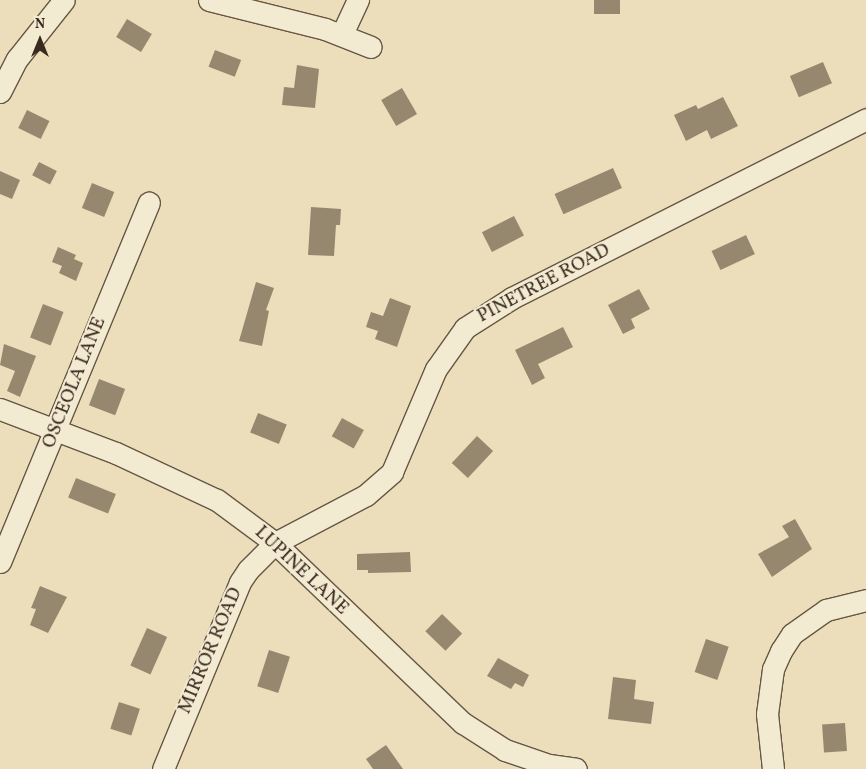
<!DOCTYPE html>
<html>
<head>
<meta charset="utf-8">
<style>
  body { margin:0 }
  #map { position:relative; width:866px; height:769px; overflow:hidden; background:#ecdeba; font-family:Vollkorn,serif }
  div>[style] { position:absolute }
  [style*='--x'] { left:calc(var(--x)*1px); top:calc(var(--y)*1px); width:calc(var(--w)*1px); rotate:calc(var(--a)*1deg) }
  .building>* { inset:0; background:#96886f; transform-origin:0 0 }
  .roads { filter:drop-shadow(1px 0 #665745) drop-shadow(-1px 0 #665745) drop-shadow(0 1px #665745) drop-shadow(0 -1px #665745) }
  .minor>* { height:21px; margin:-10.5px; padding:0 10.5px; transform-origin:10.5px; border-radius:10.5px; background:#f3ead2 }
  span { translate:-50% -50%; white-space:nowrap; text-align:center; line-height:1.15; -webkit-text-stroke:4px #f3ead2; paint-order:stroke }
  .street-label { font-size:19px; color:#392a1e }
  .north { position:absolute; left:15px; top:15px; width:50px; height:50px; -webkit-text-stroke:4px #f3ead2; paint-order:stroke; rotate:0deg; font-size:14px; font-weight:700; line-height:20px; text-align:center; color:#392a1e }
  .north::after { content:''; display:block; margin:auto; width:18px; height:22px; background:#392a1e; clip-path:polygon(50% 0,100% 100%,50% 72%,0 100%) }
</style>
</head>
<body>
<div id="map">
  <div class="building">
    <div style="left:594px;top:0;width:26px;height:14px"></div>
    <div style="left:127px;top:19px;width:29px;height:21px;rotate:31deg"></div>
    <div style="left:215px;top:50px;width:28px;height:18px;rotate:21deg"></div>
    <div style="left:823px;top:62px;width:23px;height:36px;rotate:67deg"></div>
    <div style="clip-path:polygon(297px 65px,319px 69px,315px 108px,282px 105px,284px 87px,294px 88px)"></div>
    <div style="left:402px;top:88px;width:30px;height:24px;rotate:60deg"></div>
    <div style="clip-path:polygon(723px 97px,738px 126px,711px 139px,707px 130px,686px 141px,674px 115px,696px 105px,698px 109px)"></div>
    <div style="left:27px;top:110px;width:25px;height:20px;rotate:26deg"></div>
    <div style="left:39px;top:162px;width:20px;height:15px;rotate:27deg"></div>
    <div style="left:613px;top:168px;width:22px;height:64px;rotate:66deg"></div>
    <div style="clip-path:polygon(0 171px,20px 180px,12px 199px,0 194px)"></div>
    <div style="left:92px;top:183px;width:24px;height:27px;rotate:22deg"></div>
    <div style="clip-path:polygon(311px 207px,341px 209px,340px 225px,336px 225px,334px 256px,308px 255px)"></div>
    <div style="left:514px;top:216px;width:22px;height:36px;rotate:63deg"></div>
    <div style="left:746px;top:235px;width:21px;height:38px;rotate:65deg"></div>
    <div style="clip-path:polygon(58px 247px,76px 255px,74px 259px,83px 263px,76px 281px,59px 273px,62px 266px,52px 262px)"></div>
    <div style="clip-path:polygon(256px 282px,274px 288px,266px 310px,269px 311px,262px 346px,239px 341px)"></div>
    <div style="clip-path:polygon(639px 289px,650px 309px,631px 319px,635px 328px,623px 334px,608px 305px)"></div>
    <div style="clip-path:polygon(390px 298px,411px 306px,397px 347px,375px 339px,378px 331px,366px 327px,371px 312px,383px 316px)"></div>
    <div style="left:43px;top:304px;width:22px;height:36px;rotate:21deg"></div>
    <div style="clip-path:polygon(563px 327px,573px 347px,538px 364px,545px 378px,532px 385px,515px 350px)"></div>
    <div style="clip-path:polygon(4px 344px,36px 356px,20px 397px,7px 391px,15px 371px,0 365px)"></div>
    <div style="left:99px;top:379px;width:28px;height:28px;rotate:21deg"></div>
    <div style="left:258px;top:413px;width:31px;height:21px;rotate:22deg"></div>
    <div style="left:342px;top:418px;width:25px;height:21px;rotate:29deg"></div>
    <div style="left:477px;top:436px;width:22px;height:37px;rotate:43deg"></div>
    <div style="left:76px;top:478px;width:43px;height:21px;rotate:22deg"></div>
    <div style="clip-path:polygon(795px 519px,812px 549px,772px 577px,758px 554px,789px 537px,782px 526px)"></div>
    <div style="clip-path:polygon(410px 552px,411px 572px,368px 573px,368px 570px,357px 570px,357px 554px)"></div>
    <div style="clip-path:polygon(40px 586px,67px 597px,48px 633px,30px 625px,36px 609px,31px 608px)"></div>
    <div style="left:442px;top:614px;width:28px;height:24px;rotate:44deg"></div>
    <div style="left:147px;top:628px;width:22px;height:41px;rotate:24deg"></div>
    <div style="left:706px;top:639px;width:24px;height:35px;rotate:19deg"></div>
    <div style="left:269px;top:650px;width:22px;height:38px;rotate:18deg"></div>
    <div style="clip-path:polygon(498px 658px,529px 675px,523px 687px,515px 683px,511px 689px,487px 676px)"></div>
    <div style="clip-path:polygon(613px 677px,636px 680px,634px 699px,654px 702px,651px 724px,608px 719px)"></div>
    <div style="left:119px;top:702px;width:22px;height:28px;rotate:18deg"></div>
    <div style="left:845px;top:723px;width:28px;height:23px;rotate:86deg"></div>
    <div style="clip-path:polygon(386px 745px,403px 769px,373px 769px,366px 759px)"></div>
  </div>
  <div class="roads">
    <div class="minor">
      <div style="--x:209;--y:0;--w:120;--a:14"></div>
      <div style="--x:325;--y:29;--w:49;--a:21.4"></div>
      <div style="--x:342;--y:34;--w:38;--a:-65"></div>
      <div style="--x:0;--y:92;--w:37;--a:-63"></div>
      <div style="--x:17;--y:59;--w:75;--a:-51.5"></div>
      <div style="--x:0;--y:409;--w:124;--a:20.8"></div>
      <div style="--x:116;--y:453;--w:111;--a:25"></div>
      <div style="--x:217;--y:500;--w:72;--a:36.6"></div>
      <div style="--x:275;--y:543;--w:260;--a:43.8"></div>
      <div style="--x:463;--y:723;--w:50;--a:32.7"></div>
      <div style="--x:505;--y:750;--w:46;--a:18.8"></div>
      <div style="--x:549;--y:765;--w:27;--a:8"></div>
      <div style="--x:0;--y:562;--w:389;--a:-67.5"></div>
      <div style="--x:163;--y:769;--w:202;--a:-67.6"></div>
      <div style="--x:240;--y:582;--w:14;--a:-56"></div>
      <div style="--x:248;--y:570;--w:38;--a:-45"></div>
      <div style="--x:275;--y:543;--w:103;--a:-27.8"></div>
      <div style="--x:366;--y:495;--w:35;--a:-41"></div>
      <div style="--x:392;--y:472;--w:112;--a:-66.9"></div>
      <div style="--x:436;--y:369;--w:50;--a:-54.7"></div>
      <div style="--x:465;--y:328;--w:56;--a:-32.6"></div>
      <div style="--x:512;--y:298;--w:397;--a:-26.8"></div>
      <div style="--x:773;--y:769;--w:55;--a:-96.2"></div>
      <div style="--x:767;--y:714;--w:45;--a:-82.4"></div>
      <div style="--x:773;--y:669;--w:20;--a:-66"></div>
      <div style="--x:781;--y:651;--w:20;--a:-57"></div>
      <div style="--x:792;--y:634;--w:42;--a:-35.2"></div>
      <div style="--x:826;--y:610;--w:41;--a:-14"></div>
    </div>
  </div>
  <div class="street-label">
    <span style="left:544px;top:284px;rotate:-28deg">PINETREE ROAD</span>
    <span style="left:75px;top:383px;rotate:-68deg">OSCEOLA LANE</span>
    <span style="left:301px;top:571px;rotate:43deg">LUPINE LANE</span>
    <span style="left:211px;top:651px;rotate:-67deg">MIRROR ROAD</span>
  </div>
  <div class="north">N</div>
</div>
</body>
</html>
